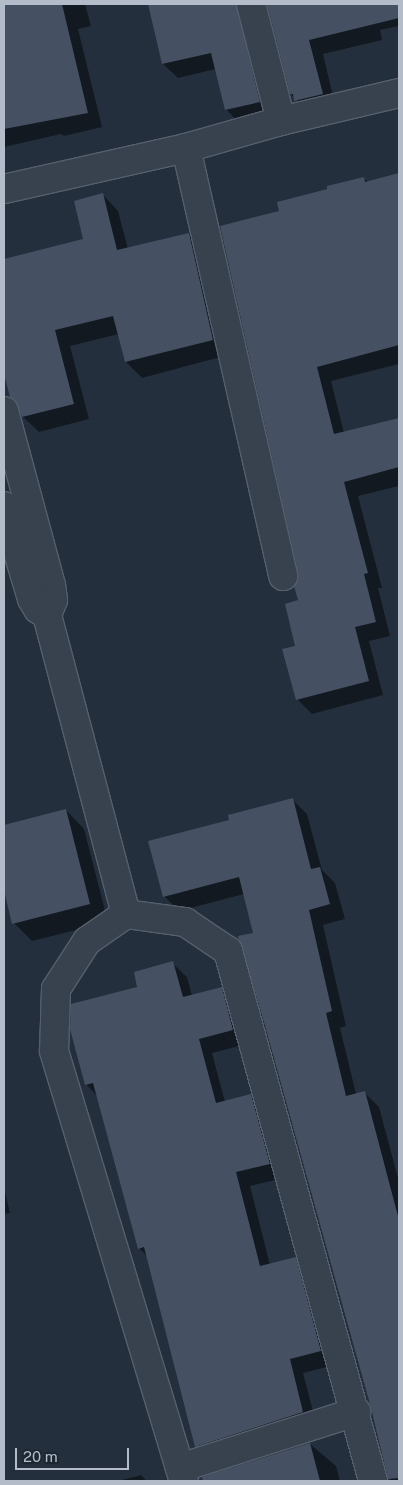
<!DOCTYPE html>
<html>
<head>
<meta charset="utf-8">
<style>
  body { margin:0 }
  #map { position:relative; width:403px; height:1485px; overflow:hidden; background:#242f3e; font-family:"Public Sans",sans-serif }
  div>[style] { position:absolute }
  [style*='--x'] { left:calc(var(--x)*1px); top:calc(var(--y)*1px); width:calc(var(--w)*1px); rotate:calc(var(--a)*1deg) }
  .shadow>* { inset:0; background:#0007 }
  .building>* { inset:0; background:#455162 }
  .roads { filter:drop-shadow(1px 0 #565f6c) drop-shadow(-1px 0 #565f6c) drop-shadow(0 1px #565f6c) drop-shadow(0 -1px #565f6c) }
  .minor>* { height:28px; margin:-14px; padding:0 14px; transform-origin:14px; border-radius:14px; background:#38414e }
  span { translate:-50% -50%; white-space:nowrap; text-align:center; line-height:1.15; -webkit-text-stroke:4px #1d2633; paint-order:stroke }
  .frame { position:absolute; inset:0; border:5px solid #b4bcc9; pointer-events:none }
  .scale { position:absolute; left:15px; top:1448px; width:114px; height:22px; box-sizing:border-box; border:2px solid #b4bcc9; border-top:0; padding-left:6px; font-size:15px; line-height:18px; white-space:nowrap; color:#b4bcc9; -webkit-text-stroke:4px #1d2633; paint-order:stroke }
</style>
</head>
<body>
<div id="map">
  <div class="shadow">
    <div style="clip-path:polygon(4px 4px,85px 4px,91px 26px,78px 29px,102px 127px,64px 136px,61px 134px,4px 147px)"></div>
    <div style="clip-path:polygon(150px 4px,260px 4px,273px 116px,240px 124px,226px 109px,216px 69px,178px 78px,163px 64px)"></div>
    <div style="clip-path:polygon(268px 4px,399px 4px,399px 26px,380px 30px,382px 40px,323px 54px,336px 109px,310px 115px,291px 94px)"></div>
    <div style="clip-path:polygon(399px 174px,399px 364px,331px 381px,344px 433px,399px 419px,399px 486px,358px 496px,382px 588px,378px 588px,390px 636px,369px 641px,383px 695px,312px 714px,297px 699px,299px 580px,281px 212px,278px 202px,364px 179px,368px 182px)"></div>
    <div style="clip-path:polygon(103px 195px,118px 211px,128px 249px,189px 234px,205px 250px,228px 355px,142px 378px,126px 362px,119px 334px,70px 346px,89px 419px,39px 432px,23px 417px,18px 403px,11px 396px,4px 369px,4px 260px,85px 240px)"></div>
    <div style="clip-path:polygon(292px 799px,307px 814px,322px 870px,335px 883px,345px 919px,323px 925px,346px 1026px,340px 1028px,356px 1094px,364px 1092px,379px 1107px,399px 1182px,399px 1481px,391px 1481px,266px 1022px,255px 934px,244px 894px,179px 911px,164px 896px,231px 821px)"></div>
    <div style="clip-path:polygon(66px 810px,84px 829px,108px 922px,32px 941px,14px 923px,4px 885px,4px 826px)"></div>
    <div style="clip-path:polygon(172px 963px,187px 977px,192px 996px,221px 988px,236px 1003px,247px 1044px,212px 1053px,225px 1102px,251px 1095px,265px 1110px,284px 1178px,250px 1186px,270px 1265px,295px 1259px,310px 1273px,335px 1365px,303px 1373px,317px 1427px,209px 1456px,194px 1441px,148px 1257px,139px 1248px,97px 1096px,86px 1084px,139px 988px)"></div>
    <div style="clip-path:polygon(4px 1188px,10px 1213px,4px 1214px)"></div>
    <div style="clip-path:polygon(310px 1444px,336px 1466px,340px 1481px,213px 1481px,212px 1476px)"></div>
    <div style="clip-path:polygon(141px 1475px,147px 1481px,118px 1481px)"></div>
  </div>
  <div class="building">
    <div style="clip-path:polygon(4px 4px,62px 4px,88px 113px,4px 129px)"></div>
    <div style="clip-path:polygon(148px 4px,236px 4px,260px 102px,225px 110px,211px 53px,162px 64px)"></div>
    <div style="clip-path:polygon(267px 4px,399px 4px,399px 18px,309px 40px,323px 94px,294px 101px,293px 94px,290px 94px)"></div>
    <div style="clip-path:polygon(399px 173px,399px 345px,317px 367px,334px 434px,399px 418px,399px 467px,344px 482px,368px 573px,364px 574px,376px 622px,355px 627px,369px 681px,296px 700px,282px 649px,295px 646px,285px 604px,298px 600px,294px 586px,298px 580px,298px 573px,220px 226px,279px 211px,277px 202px,327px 189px,327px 186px,364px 177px,365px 182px)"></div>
    <div style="clip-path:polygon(103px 193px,117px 250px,189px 233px,213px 340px,125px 362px,113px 316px,55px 330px,74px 404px,22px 417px,15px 400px,10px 397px,4px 374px,4px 259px,83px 239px,74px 201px)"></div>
    <div style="clip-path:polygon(293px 798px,311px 869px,320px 867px,330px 904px,309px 910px,332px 1011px,326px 1013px,346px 1096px,365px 1091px,399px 1220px,399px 1478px,388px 1479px,371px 1408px,264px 1022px,240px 942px,238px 936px,253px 933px,239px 877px,163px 897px,148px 841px,229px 820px,228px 815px)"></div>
    <div style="clip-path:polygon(66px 809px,90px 904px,12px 924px,4px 890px,4px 825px)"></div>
    <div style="clip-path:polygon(173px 961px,183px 997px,222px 987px,233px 1030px,199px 1039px,216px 1103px,251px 1094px,270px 1164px,236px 1172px,260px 1266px,296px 1257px,321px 1351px,290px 1359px,303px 1412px,195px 1447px,144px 1247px,138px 1249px,93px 1083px,85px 1085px,70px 1029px,71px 1004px,137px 987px,134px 972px)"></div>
    <div style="clip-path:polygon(310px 1443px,320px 1481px,203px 1481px,202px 1477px)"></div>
  </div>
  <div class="roads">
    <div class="minor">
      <div style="--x:251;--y:4;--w:121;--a:75.6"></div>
      <div style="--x:186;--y:148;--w:439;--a:77.2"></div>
      <div style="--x:4;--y:189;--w:187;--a:-12.7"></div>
      <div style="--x:186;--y:148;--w:99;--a:-15.9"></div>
      <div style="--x:281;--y:121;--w:121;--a:-13.3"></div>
      <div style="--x:4;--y:411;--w:180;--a:74.9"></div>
      <div style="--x:51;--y:585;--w:15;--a:82"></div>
      <div style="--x:53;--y:600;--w:16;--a:112"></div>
      <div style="--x:47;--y:615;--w:309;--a:75.2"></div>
      <div style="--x:126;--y:914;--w:60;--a:7.7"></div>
      <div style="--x:185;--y:922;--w:52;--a:34"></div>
      <div style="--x:228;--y:951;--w:549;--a:74.7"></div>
      <div style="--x:4;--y:506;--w:97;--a:73.2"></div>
      <div style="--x:32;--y:599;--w:12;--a:59"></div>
      <div style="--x:38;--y:609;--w:11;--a:34"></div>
      <div style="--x:126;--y:914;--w:47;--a:145.3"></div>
      <div style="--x:87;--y:941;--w:57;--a:122.9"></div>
      <div style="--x:56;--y:989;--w:62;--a:91.8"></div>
      <div style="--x:54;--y:1051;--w:449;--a:73.2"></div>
      <div style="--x:180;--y:1468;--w:185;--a:-17.7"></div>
    </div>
  </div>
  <div class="frame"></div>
  <div class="scale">20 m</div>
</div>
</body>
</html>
